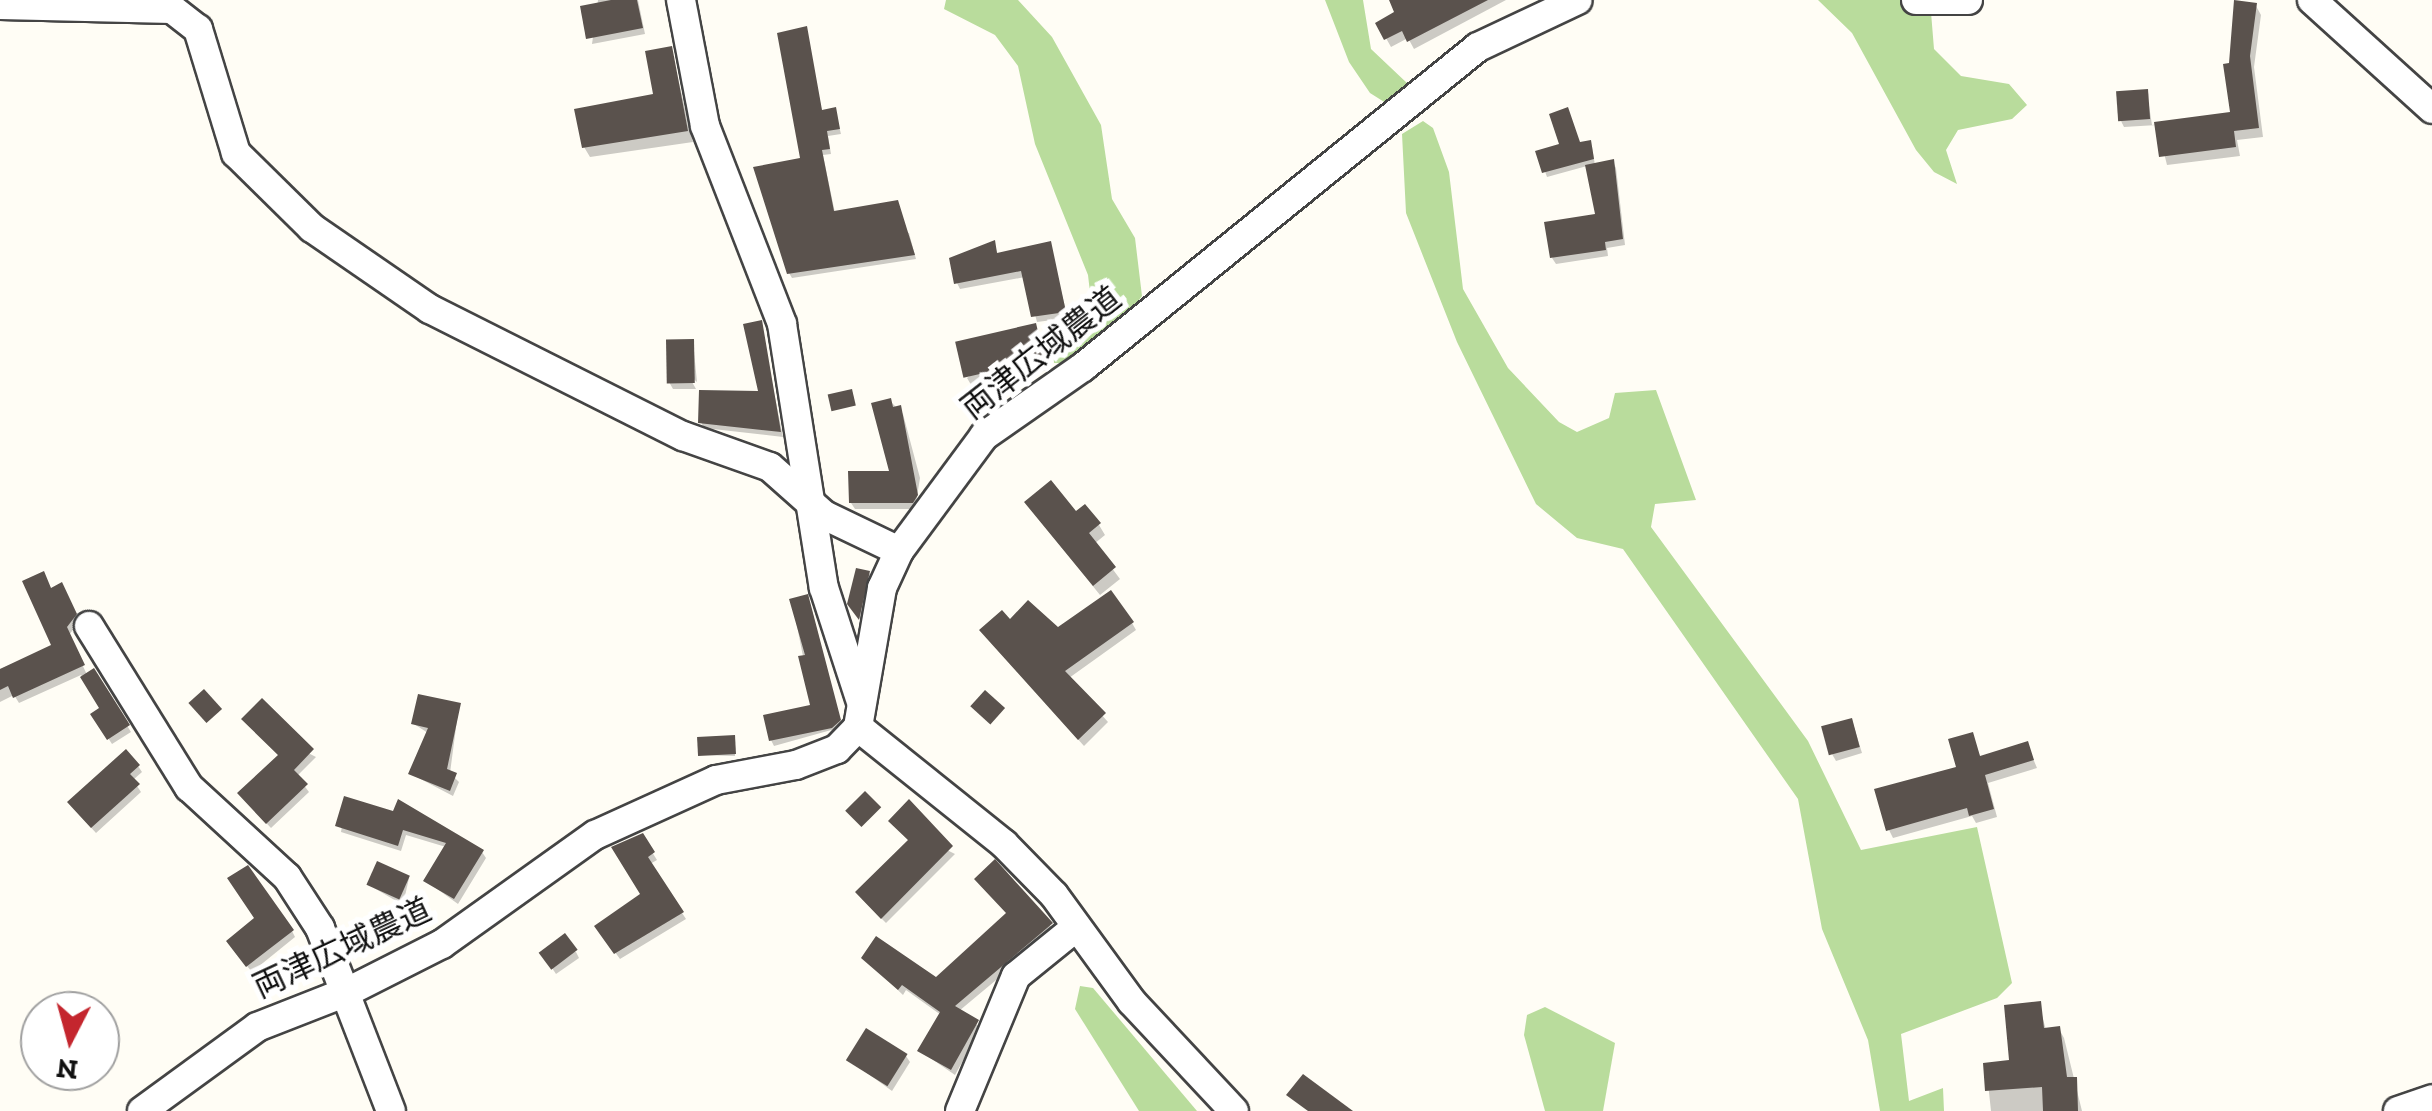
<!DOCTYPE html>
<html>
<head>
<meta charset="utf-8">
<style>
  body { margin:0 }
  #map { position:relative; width:2432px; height:1111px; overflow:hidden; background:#fffdf5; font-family:"Zilla Slab","Noto Sans JP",serif }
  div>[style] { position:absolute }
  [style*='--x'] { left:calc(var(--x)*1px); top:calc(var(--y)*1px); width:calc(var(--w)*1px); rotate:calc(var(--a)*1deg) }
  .forest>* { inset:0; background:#b9dc9c }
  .shadow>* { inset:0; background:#0003 }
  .building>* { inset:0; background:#5a524d; transform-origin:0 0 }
  .roads { filter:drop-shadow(2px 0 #444) drop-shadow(-2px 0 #444) drop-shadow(0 2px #444) drop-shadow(0 -2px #444) }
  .street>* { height:28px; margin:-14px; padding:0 14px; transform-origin:14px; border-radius:14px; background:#fff }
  span { translate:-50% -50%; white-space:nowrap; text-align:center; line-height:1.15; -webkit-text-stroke:10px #fff; paint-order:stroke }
  .street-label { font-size:32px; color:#111 }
  .north { position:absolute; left:20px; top:991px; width:100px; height:100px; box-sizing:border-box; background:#fff; border:2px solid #a0a0a0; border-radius:50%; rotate:186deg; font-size:28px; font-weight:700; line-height:40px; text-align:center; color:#111 }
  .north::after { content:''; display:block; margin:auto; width:35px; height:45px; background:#c4262e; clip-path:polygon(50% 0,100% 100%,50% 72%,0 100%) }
</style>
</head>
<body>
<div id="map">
  <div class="forest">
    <div style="clip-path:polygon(946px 0,1018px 0,1052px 37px,1101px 125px,1112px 199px,1135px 238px,1142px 296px,1125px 319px,1066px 363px,1054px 363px,1049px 332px,1092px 310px,1088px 275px,1035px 144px,1018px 66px,995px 35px,944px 9px)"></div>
    <div style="clip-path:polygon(1325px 0,1363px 0,1371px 49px,1408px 84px,1400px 99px,1389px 105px,1370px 93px,1349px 62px)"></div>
    <div style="clip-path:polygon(1818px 0,1930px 0,1934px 49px,1961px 76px,2009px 84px,2027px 105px,2012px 119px,1958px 130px,1946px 150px,1957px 184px,1934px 172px,1916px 150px,1852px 33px)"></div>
    <div style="clip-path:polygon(1423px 121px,1433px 128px,1449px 172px,1463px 289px,1508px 368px,1559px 422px,1577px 432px,1609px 418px,1615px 393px,1656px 390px,1696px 500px,1655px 504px,1651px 527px,1808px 741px,1861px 850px,1977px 827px,2012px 983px,1997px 998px,1901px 1034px,1909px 1101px,1943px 1088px,1944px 1111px,1880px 1111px,1868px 1040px,1822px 929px,1798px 799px,1623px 549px,1577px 538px,1536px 504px,1457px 342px,1406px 213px,1402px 134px)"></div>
    <div style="clip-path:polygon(1080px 986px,1093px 988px,1197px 1111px,1139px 1111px,1075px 1009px)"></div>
    <div style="clip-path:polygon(1545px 1007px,1615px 1043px,1603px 1111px,1545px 1111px,1524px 1035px,1527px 1015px)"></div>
  </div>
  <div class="shadow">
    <div style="clip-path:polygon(598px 0,638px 0,645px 34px,592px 44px)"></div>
    <div style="clip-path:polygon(1397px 0,1506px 0,1414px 49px,1408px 38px,1391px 47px,1378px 24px,1397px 14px)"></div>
    <div style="clip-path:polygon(2256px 6px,2261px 15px,2254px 67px,2263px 137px,2237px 140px,2240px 156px,2167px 165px,2157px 125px,2124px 127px,2121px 121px,2147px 92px,2152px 125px,2232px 114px,2231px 65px)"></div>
    <div style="clip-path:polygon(806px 29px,822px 112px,835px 110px,841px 134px,828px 136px,831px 154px,823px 155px,835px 213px,909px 233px,916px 259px,792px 278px,789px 273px,803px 160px)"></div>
    <div style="clip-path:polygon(671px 49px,693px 142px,590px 157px,584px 147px,656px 96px)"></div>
    <div style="clip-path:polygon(1580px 145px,1592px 147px,1595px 165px,1613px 162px,1616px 168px,1625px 245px,1607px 248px,1608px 256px,1556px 264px,1552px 258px,1598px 216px,1587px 166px,1547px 177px,1538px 152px)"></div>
    <div style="clip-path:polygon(994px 243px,998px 255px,1049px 244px,1068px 318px,1037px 322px,1025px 277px,960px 289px,957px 283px)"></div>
    <div style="clip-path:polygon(760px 323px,783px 437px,704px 428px,701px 422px,761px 394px)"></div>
    <div style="clip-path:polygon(1035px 326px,1048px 370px,973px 388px,967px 378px)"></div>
    <div style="clip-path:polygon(693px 341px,697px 382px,687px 373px,696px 389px,673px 389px,669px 382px)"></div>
    <div style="clip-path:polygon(890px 401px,903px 414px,920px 478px,915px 509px,855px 509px,851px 503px,893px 473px)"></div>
    <div style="clip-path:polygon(1033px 512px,1076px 515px,1099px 525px,1105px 535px,1094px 544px,1120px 579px,1100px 595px)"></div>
    <div style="clip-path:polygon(869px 573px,873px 580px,862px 622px,850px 603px)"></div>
    <div style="clip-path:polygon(50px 590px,65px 592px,79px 622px,69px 635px,87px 675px,93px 671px,131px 732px,112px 744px,93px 715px,102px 709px,81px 675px,19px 703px,14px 695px,0 702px,0 669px,54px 646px)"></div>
    <div style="clip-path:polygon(792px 601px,810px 603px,842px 727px,774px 746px,771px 740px,813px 707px)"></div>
    <div style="clip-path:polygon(1010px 623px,1058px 631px,1132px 623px,1136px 630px,1069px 678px,1108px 722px,1084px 746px,987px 638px)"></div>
    <div style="clip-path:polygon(459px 705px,450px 773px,459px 782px,453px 796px,411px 774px,428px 733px,414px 724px)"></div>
    <div style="clip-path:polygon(244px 720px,316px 757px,297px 776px,309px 792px,271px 828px,244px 800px,280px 757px)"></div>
    <div style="clip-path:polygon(1854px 727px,1862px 753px,1836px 761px,1832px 754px)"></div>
    <div style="clip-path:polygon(1972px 735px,1981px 759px,2027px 744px,2037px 768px,1988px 783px,1997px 817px,1976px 823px,1972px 816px,1893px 838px,1889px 830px,1959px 769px)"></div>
    <div style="clip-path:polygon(735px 740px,735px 756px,701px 755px)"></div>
    <div style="clip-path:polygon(138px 766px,142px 772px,133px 780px,141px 792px,96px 833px,74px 809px)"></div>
    <div style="clip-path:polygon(346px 799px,482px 852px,486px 858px,458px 904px,426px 881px,446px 847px,406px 835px,401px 851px,341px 832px)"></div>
    <div style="clip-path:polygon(891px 822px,955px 854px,886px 923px,862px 899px,910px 842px)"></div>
    <div style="clip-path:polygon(642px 836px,657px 860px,650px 864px,686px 919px,620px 959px,601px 933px,643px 894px)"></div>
    <div style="clip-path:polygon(994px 863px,1055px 931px,959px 1011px,981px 1028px,955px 1075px,920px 1051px,941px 1015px,906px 990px,903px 995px,864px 958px,936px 980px,1008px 914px,977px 880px)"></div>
    <div style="clip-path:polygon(409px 878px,403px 905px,369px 885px)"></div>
    <div style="clip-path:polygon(292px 931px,295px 937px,252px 972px,232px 948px)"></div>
    <div style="clip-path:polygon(576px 952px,579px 958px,556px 974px,542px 953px)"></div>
    <div style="clip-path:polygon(2039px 1004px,2046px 1030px,2059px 1029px,2064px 1038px,2082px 1111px,1991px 1111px,1986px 1065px,2012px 1063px)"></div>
    <div style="clip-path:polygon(906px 1056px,910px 1062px,892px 1091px,849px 1060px)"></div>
  </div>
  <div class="building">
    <div style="clip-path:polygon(611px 0,637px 0,643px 28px,586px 39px,580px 6px)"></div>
    <div style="clip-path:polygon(1389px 0,1488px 0,1407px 42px,1402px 31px,1384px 40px,1375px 23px,1394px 12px)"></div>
    <div style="clip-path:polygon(2234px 0,2257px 3px,2250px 56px,2259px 128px,2234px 131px,2236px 147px,2159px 157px,2154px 122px,2230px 112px,2223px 64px,2229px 63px)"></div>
    <div style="clip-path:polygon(807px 26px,822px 110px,836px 107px,840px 129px,827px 131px,830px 149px,822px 150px,834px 211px,898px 200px,915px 255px,787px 274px,753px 167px,800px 158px,777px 33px)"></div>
    <div style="clip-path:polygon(672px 46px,688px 131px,582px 148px,574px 109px,653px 94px,645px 51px)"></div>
    <div style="left:2148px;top:89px;width:30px;height:32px;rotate:86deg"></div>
    <div style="clip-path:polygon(1568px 107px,1580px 142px,1591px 140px,1594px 159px,1542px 173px,1535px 151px,1559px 144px,1549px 114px)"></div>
    <div style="clip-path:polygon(1614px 159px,1623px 239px,1605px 242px,1606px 250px,1550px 258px,1544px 222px,1595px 214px,1585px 165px)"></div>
    <div style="clip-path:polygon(995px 240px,997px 253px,1051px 241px,1066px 312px,1031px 317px,1021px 271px,954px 284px,949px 258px)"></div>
    <div style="clip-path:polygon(762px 320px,781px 432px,698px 423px,699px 390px,758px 391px,743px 324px)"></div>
    <div style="left:1036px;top:323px;width:37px;height:83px;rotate:77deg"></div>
    <div style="left:694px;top:339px;width:44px;height:28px;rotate:89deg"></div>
    <div style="left:852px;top:389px;width:17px;height:25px;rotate:77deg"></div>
    <div style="clip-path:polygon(891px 398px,893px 407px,901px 405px,918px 495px,913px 503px,849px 503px,848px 471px,889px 471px,871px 403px)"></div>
    <div style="clip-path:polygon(1051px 480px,1076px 511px,1085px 504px,1101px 523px,1089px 533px,1116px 567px,1093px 586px,1024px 502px)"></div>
    <div style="clip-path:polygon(856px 568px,870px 571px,859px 620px,847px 604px)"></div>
    <div style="clip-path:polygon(44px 571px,51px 588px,62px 582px,77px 614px,67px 627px,85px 665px,13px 698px,8px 686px,0 690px,0 669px,51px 645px,22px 581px)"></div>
    <div style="clip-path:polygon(1111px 590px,1134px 622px,1065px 671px,1106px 713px,1078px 740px,979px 630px,1002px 610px,1010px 619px,1028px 600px,1058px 627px)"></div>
    <div style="clip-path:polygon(808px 594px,841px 720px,832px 728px,769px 741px,763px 715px,810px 705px,798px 656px,805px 655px,789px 599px)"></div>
    <div style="clip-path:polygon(94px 668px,130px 725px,107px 740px,90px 714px,99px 708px,80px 677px)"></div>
    <div style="left:204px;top:689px;width:27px;height:21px;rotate:48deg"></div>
    <div style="left:985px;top:690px;width:27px;height:22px;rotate:42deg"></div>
    <div style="clip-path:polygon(418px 694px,461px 703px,447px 769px,457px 773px,450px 791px,408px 774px,428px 728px,411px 724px)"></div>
    <div style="clip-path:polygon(262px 698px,314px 749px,294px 770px,308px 784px,266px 824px,237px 793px,278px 755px,241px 719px)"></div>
    <div style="left:1852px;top:718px;width:30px;height:32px;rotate:75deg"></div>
    <div style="clip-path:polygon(1973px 732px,1980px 756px,2028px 741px,2034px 760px,1985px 775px,1994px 809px,1969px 816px,1967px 808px,1886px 831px,1874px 789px,1956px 767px,1948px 739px)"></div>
    <div style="left:735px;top:735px;width:19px;height:38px;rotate:87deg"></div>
    <div style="clip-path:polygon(126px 749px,140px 765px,130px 774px,140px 784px,91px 828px,67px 802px)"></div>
    <div style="left:865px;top:791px;width:23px;height:28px;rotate:45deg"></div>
    <div style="clip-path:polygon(344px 796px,393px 811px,398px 799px,484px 850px,454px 899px,423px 881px,446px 843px,403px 830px,398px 846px,335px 826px)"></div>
    <div style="clip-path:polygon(909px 799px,953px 846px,881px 919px,855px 892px,908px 840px,888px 821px)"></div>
    <div style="clip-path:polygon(643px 833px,655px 852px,648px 857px,684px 912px,614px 954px,594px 926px,640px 894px,611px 847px)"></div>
    <div style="clip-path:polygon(995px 859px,1053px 923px,955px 1006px,979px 1020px,951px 1070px,917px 1051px,940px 1012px,902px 985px,898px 990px,861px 958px,876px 936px,936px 977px,1006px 913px,974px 879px)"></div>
    <div style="left:377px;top:861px;width:36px;height:26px;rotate:24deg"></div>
    <div style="clip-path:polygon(248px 865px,294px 930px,246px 967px,226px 941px,254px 918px,227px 878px)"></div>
    <div style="left:565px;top:933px;width:21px;height:33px;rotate:53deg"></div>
    <div style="clip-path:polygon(2041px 1001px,2044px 1028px,2060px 1026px,2067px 1077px,2077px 1077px,2078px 1111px,2043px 1111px,2042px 1087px,1985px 1091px,1983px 1063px,2009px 1060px,2004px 1005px)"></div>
    <div style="left:866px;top:1028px;width:49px;height:38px;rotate:32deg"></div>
    <div style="clip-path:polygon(1303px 1074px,1353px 1111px,1308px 1111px,1286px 1095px)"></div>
  </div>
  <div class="roads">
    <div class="street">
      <div style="--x:681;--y:0;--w:128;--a:79.2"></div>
      <div style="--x:705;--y:126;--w:212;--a:68.7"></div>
      <div style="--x:782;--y:324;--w:267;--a:81"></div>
      <div style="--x:824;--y:588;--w:117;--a:72"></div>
      <div style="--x:1916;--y:0;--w:52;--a:0"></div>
      <div style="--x:2312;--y:0;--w:162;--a:42.2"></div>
      <div style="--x:0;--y:5;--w:172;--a:1.3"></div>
      <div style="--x:172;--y:9;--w:33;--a:38"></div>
      <div style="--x:198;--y:29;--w:130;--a:73"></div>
      <div style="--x:236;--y:153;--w:107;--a:44.6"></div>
      <div style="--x:312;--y:228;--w:143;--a:34.5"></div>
      <div style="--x:430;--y:309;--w:283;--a:26.7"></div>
      <div style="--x:683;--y:436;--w:92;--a:19.6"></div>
      <div style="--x:770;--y:467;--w:72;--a:41.6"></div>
      <div style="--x:824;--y:515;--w:83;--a:25.6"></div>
      <div style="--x:89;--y:626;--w:190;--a:58.2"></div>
      <div style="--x:189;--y:787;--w:133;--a:42.6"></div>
      <div style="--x:287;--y:877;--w:61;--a:57.1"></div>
      <div style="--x:320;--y:928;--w:196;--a:68.8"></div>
      <div style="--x:858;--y:727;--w:187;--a:38.7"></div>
      <div style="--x:1004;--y:844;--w:71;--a:45.6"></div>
      <div style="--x:1054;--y:895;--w:132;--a:53.9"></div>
      <div style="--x:1132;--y:1002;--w:149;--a:46.9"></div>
      <div style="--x:142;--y:1111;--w:142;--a:-36.1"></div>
      <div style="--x:257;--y:1027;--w:99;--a:-21.4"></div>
      <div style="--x:349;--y:991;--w:104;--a:-26.8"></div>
      <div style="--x:442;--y:944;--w:188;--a:-35.5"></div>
      <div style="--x:595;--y:835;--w:133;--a:-24.4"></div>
      <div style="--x:716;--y:780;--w:81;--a:-10.6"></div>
      <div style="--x:796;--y:765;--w:44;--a:-21.3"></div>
      <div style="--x:837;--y:749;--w:30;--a:-46"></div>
      <div style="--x:858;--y:727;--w:141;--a:-80.2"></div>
      <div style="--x:882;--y:588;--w:41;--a:-65.3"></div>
      <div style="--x:899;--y:551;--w:143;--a:-53.5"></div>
      <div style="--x:984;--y:436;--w:121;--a:-34.9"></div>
      <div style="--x:1083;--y:367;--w:508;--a:-39.01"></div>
      <div style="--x:1478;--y:47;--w:110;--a:-25.2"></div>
      <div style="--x:960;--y:1111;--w:146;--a:-67.5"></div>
      <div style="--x:1016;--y:976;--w:76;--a:-39.1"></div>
      <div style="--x:2398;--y:1111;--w:36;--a:-19"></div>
    </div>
  </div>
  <div class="street-label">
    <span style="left:1041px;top:353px;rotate:-38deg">両津広域農道</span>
    <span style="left:342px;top:948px;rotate:-25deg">両津広域農道</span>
  </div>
  <div class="north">N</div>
</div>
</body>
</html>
